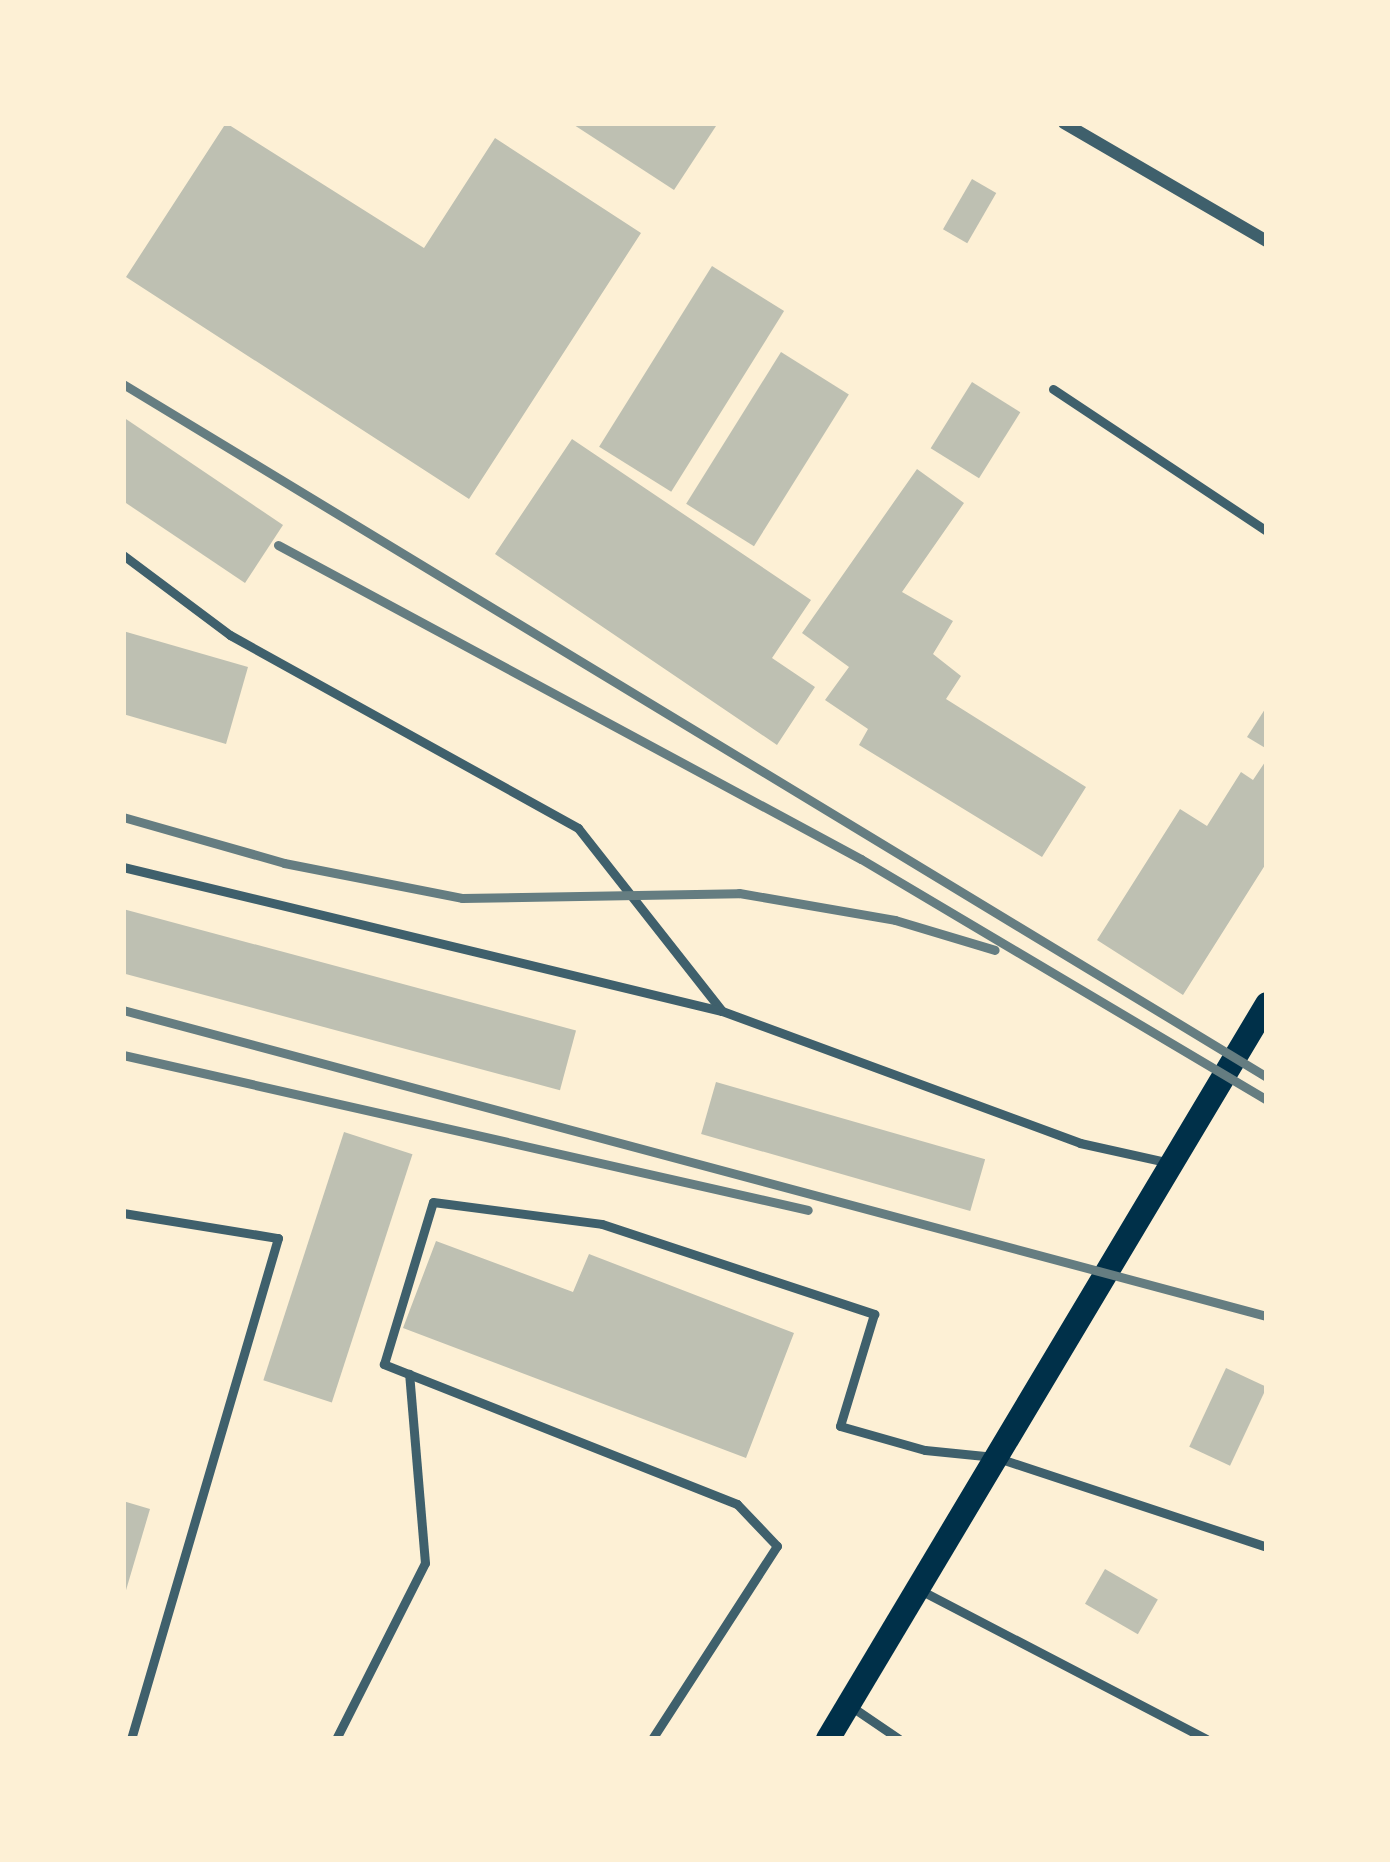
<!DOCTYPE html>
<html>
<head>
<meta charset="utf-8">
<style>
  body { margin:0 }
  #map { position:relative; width:1390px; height:1862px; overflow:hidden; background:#fdf0d5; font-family:"PT Sans",sans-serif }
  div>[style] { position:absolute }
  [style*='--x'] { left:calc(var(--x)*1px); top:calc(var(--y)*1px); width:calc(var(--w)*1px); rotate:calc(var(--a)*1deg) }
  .building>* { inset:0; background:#bec0b2; transform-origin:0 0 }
  .service>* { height:9px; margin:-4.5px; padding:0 4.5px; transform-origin:4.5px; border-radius:4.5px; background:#3f606c }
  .minor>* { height:12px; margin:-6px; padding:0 6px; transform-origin:6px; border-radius:6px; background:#3f606c }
  .secondary>* { height:24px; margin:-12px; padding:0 12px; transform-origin:12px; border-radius:12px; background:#003049 }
  .rail>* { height:9px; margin:-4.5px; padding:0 4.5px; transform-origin:4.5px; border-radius:4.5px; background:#657d81 }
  span { translate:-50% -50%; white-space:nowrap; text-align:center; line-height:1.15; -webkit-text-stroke:12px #fdf0d5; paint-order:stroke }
  .frame { position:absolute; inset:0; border:126px solid #fdf0d5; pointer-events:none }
</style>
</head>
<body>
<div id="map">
  <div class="building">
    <div style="clip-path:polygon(226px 123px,424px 248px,495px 138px,641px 233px,469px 499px,126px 277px)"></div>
    <div style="clip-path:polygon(571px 123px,718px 123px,674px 190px)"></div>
    <div style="left:972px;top:179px;width:28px;height:58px;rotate:30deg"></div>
    <div style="left:712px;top:266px;width:85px;height:213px;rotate:32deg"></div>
    <div style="left:781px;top:352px;width:80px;height:179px;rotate:32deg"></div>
    <div style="left:972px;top:382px;width:57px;height:78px;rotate:32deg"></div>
    <div style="clip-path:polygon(123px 417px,283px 525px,245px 583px,123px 501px)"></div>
    <div style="clip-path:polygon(572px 439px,811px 600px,772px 658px,815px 687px,777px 745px,495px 554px)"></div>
    <div style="clip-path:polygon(917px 469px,964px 503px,902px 592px,953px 621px,933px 654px,961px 676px,946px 699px,1086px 787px,1042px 857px,859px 745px,868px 729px,825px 700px,849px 667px,802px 633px)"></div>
    <div style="clip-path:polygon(123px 631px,248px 667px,226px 744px,123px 714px)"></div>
    <div style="clip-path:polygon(1267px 706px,1267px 749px,1247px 737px)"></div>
    <div style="clip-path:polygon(1267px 759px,1267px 862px,1183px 995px,1097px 940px,1180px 809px,1207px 826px,1241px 772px,1253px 780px)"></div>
    <div style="left:123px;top:909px;width:469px;height:62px;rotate:15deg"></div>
    <div style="left:716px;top:1082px;width:280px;height:54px;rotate:16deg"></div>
    <div style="left:344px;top:1132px;width:72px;height:261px;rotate:18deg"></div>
    <div style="clip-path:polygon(436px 1241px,573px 1292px,589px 1254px,794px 1333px,746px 1458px,403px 1328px)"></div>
    <div style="left:1226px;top:1368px;width:45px;height:87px;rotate:25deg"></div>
    <div style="clip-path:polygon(123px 1501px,150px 1509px,124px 1597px,123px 1597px)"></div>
    <div style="left:1105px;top:1569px;width:61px;height:40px;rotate:30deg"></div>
  </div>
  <div class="service">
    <div style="--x:1053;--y:389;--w:257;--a:33.6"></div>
    <div style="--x:123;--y:555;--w:134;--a:36.8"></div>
    <div style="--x:230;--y:635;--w:398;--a:29"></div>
    <div style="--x:578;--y:828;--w:233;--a:51.8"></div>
    <div style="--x:722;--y:1011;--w:382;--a:20.2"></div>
    <div style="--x:1080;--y:1143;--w:92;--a:12.5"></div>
    <div style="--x:123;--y:867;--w:616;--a:13.52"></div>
    <div style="--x:123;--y:1213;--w:157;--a:9.2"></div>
    <div style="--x:278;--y:1238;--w:522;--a:106.35"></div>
    <div style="--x:922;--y:1591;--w:320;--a:27.5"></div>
    <div style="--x:849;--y:1705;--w:60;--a:34.2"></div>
    <div style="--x:336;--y:1739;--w:197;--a:-63.2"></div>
    <div style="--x:425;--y:1563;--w:190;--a:-94.8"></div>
    <div style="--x:652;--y:1739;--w:230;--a:-57.1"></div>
    <div style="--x:777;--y:1546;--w:58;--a:-133.6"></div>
    <div style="--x:737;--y:1504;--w:380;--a:-158.4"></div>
    <div style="--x:384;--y:1364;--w:169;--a:-73.2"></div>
    <div style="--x:433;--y:1202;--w:170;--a:7.4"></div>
    <div style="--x:602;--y:1224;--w:287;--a:18.3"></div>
    <div style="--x:874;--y:1314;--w:117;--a:106.9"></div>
    <div style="--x:840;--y:1426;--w:88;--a:15.8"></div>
    <div style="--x:925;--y:1450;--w:70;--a:5.7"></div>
    <div style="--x:995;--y:1457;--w:287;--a:18.3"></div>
  </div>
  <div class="minor">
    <div style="--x:1064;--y:123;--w:235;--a:30.2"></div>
  </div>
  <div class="secondary">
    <div style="--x:828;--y:1739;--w:856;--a:-59.15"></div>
  </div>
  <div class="rail">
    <div style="--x:123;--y:384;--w:1338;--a:31.21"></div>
    <div style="--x:278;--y:545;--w:662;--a:28.31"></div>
    <div style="--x:861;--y:859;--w:472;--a:30.7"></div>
    <div style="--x:123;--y:817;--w:167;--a:15.9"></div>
    <div style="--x:284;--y:863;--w:181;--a:11.1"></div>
    <div style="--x:462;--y:898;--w:277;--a:-1"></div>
    <div style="--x:739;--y:893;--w:158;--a:9.8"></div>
    <div style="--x:895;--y:920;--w:104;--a:16.7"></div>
    <div style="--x:123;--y:1010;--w:1184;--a:14.98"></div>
    <div style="--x:123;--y:1055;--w:702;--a:12.75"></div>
  </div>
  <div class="frame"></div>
</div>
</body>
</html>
